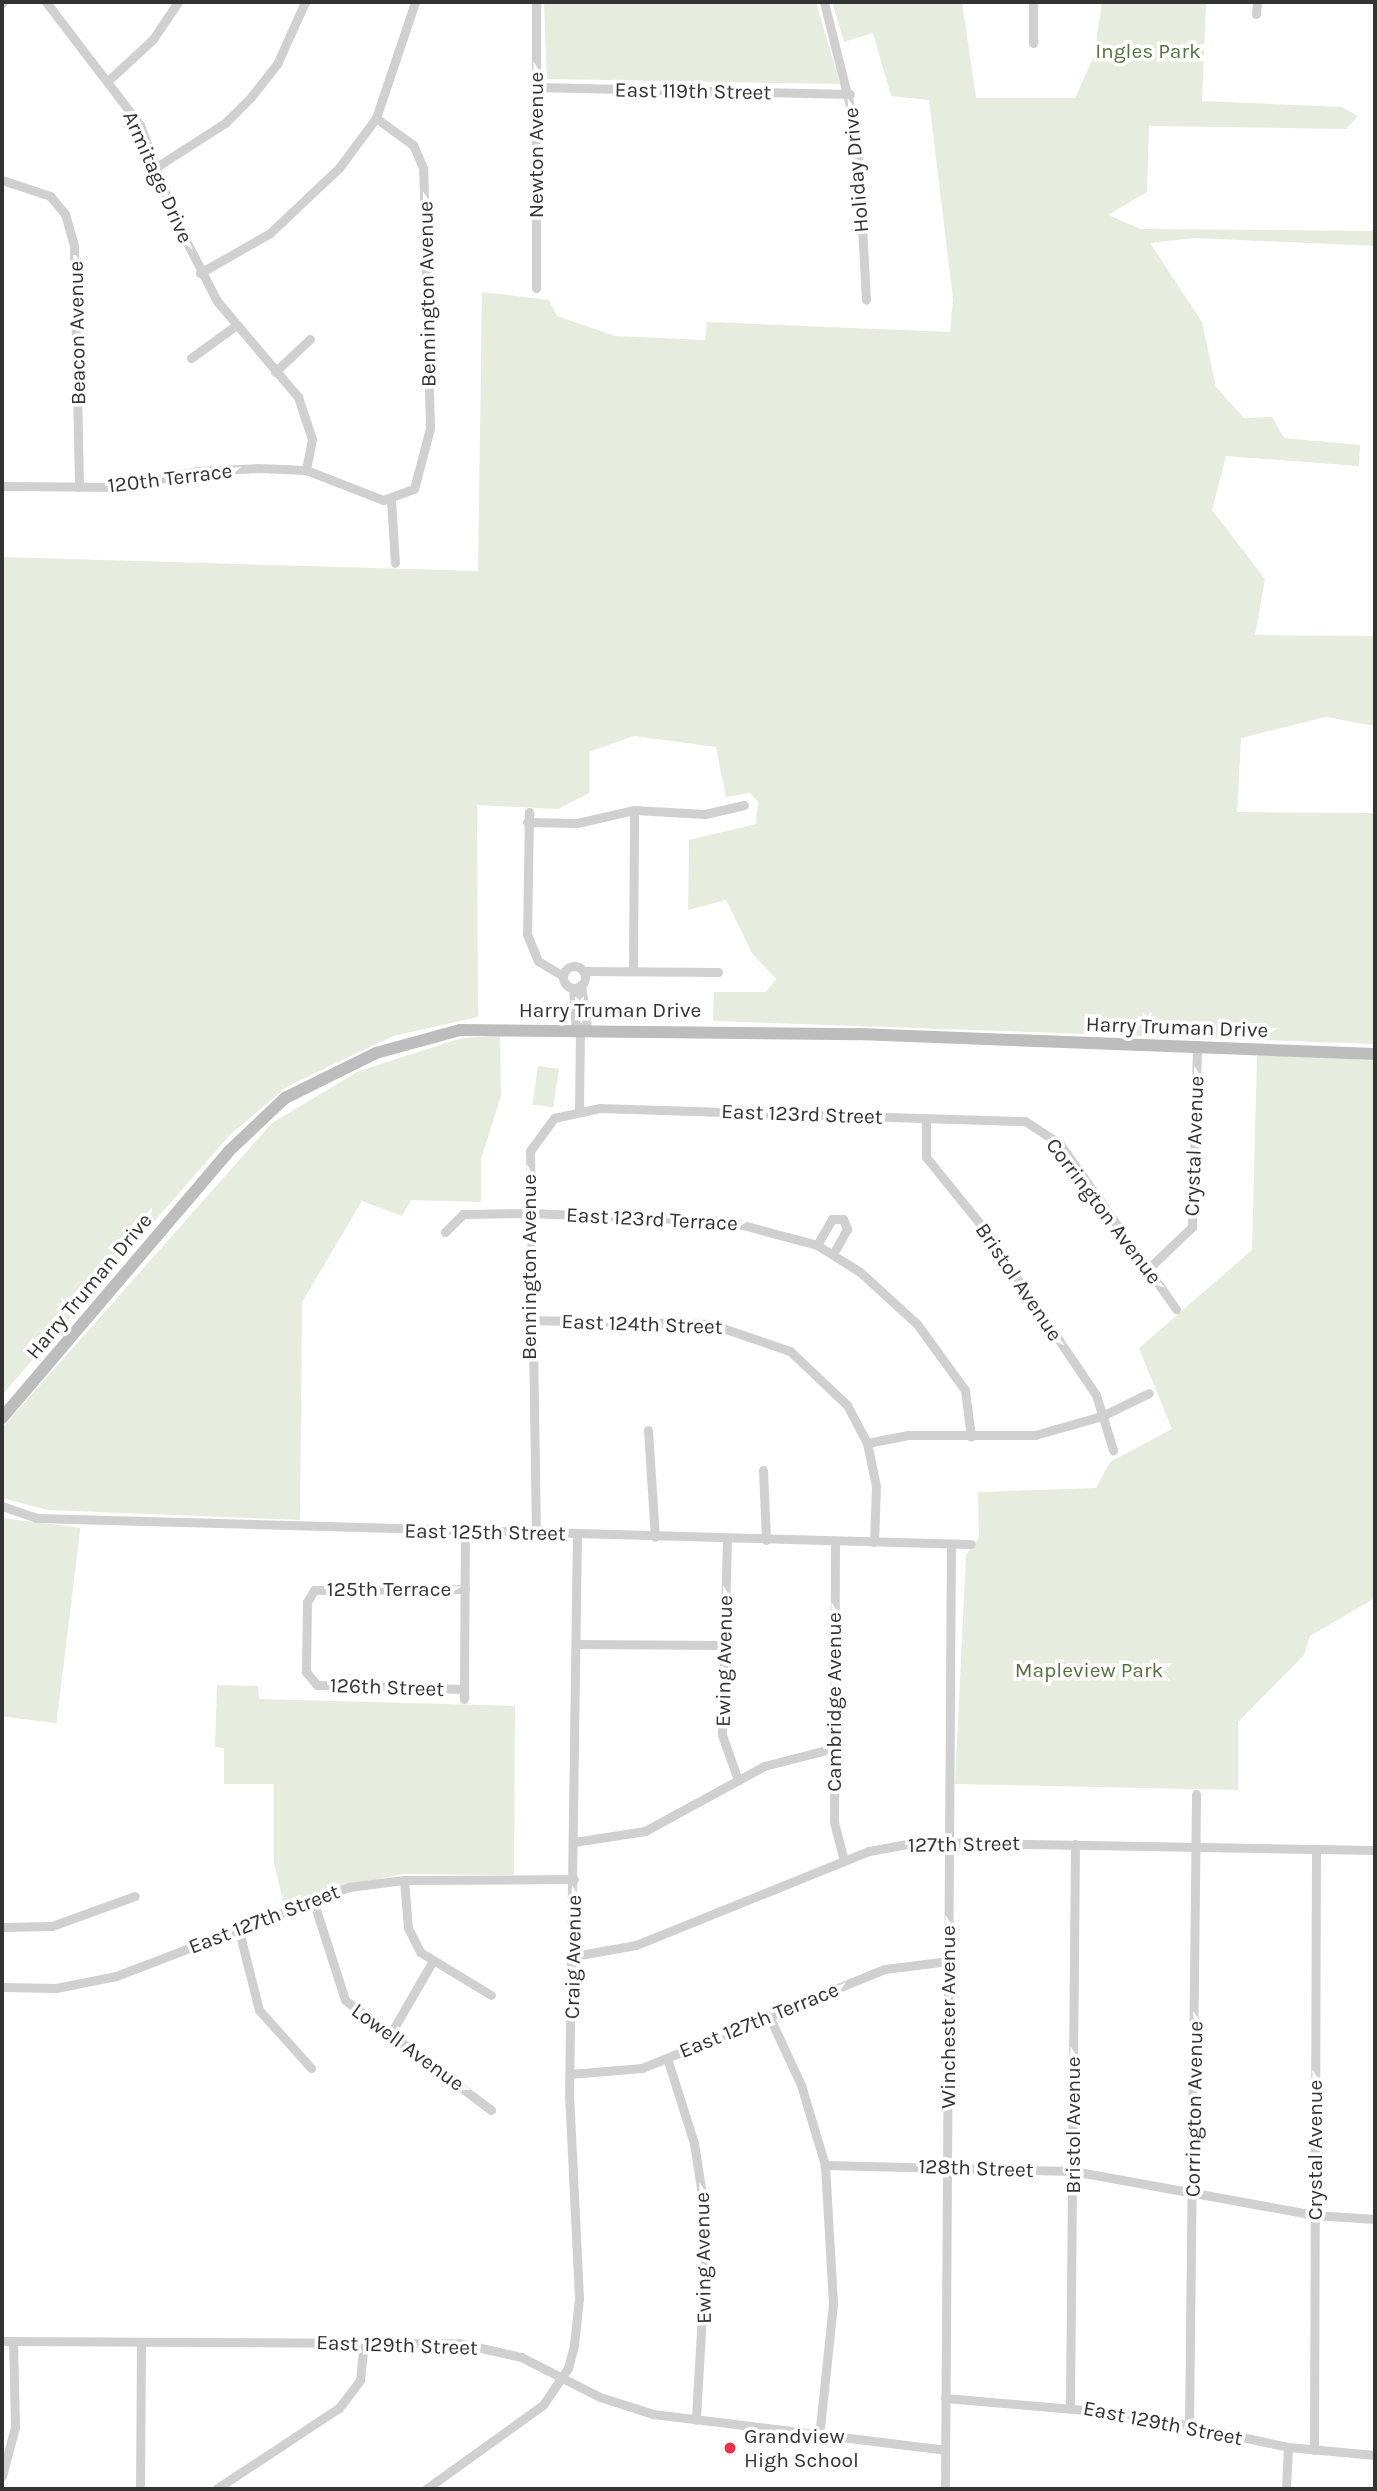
<!DOCTYPE html>
<html>
<head>
<meta charset="utf-8">
<style>
  body { margin:0 }
  #map { position:relative; width:1377px; height:2491px; overflow:hidden; background:#fff; font-family:Karla,sans-serif }
  div>[style] { position:absolute }
  [style*='--x'] { left:calc(var(--x)*1px); top:calc(var(--y)*1px); width:calc(var(--w)*1px); rotate:calc(var(--a)*1deg) }
  .green>* { inset:0; background:#e6ecde; transform-origin:0 0 }
  .street>* { height:9px; margin:-4.5px; padding:0 4.5px; transform-origin:4.5px; border-radius:4.5px; background:#d0d0d0 }
  .street>.ring { margin:-4.5px; padding:0; box-sizing:content-box; background:none; border:9px solid #d0d0d0; border-radius:50% }
  .secondary>* { height:12px; margin:-6px; padding:0 6px; transform-origin:6px; border-radius:6px; background:#bdbdbd }
  .dots>* { width:19px; height:19px; translate:-50% -50%; box-sizing:border-box; border:4px solid #fff; border-radius:50% }
  span { translate:-50% -50%; white-space:nowrap; text-align:center; line-height:1.15; -webkit-text-stroke:7px #fff; paint-order:stroke }
  .park-label { font-size:21px; color:#57713e }
  .street-label { font-size:21px; color:#333 }
  .poi-label { font-size:21px; color:#333 }
  .left { translate:0 -50%; text-align:left }
  .frame { position:absolute; inset:0; border:4px solid #333; pointer-events:none }
</style>
</head>
<body>
<div id="map">
  <div class="green">
    <div style="clip-path:polygon(544px 2px,816px 2px,840px 84px,547px 79px)"></div>
    <div style="clip-path:polygon(832px 2px,962px 2px,976px 98px,1075px 98px,1094px 56px,1102px 2px,1206px 2px,1202px 101px,1342px 107px,1358px 116px,1346px 129px,1149px 126px,1147px 192px,1108px 215px,1141px 229px,1375px 231px,1375px 246px,1195px 238px,1150px 243px,1202px 322px,1216px 387px,1244px 418px,1272px 417px,1284px 438px,1360px 445px,1359px 466px,1226px 456px,1212px 510px,1265px 579px,1255px 635px,1375px 636px,1375px 726px,1326px 717px,1241px 738px,1237px 812px,1375px 813px,1375px 1044px,713px 1021px,714px 992px,766px 992px,776px 979px,752px 953px,726px 900px,688px 910px,689px 840px,756px 824px,758px 802px,750px 793px,726px 797px,716px 747px,634px 736px,589px 752px,589px 793px,558px 809px,477px 805px,478px 1017px,393px 1036px,286px 1087px,230px 1135px,2px 1395px,2px 557px,478px 571px,482px 292px,549px 300px,557px 316px,615px 336px,705px 340px,707px 322px,950px 332px,953px 299px,929px 100px,891px 96px,873px 33px,844px 42px)"></div>
    <div style="clip-path:polygon(500px 1036px,501px 1096px,481px 1159px,481px 1202px,411px 1200px,402px 1216px,362px 1201px,302px 1302px,300px 1520px,48px 1510px,2px 1498px,2px 1428px,272px 1123px,359px 1071px,462px 1038px)"></div>
    <div style="clip-path:polygon(1257px 1055px,1375px 1060px,1375px 1598px,1310px 1636px,1304px 1655px,1238px 1722px,1238px 1790px,955px 1784px,966px 1555px,979px 1537px,978px 1492px,1096px 1488px,1110px 1462px,1172px 1429px,1139px 1348px,1252px 1250px)"></div>
    <div style="left:538px;top:1066px;width:21px;height:39px;rotate:8deg"></div>
    <div style="left:2px;top:1518px;width:79px;height:197px;rotate:7deg"></div>
    <div style="clip-path:polygon(217px 1685px,258px 1686px,259px 1699px,515px 1706px,514px 1875px,402px 1874px,283px 1901px,274px 1863px,274px 1784px,224px 1784px,224px 1748px,215px 1747px)"></div>
  </div>
  <div class="street">
    <div style="--x:46;--y:2;--w:155;--a:52.6"></div>
    <div style="--x:140;--y:125;--w:103;--a:69.4"></div>
    <div style="--x:176;--y:221;--w:90;--a:62.9"></div>
    <div style="--x:217;--y:301;--w:126;--a:49.8"></div>
    <div style="--x:298;--y:397;--w:44;--a:71.6"></div>
    <div style="--x:312;--y:439;--w:32;--a:101"></div>
    <div style="--x:824;--y:2;--w:136;--a:76"></div>
    <div style="--x:857;--y:134;--w:166;--a:86.9"></div>
    <div style="--x:1033;--y:2;--w:41;--a:90"></div>
    <div style="--x:2;--y:3;--w:1;--a:-45"></div>
    <div style="--x:1256;--y:14;--w:12;--a:-85"></div>
    <div style="--x:110;--y:79;--w:59;--a:-42.9"></div>
    <div style="--x:153;--y:39;--w:45;--a:-56"></div>
    <div style="--x:536;--y:87;--w:314;--a:1.3"></div>
    <div style="--x:158;--y:166;--w:80;--a:-32.7"></div>
    <div style="--x:225;--y:123;--w:37;--a:-45"></div>
    <div style="--x:251;--y:97;--w:42;--a:-51.8"></div>
    <div style="--x:277;--y:64;--w:68;--a:-65.7"></div>
    <div style="--x:2;--y:180;--w:51;--a:18.4"></div>
    <div style="--x:50;--y:196;--w:23;--a:50"></div>
    <div style="--x:65;--y:214;--w:33;--a:74"></div>
    <div style="--x:74;--y:246;--w:241;--a:88.8"></div>
    <div style="--x:200;--y:273;--w:81;--a:-29.7"></div>
    <div style="--x:270;--y:233;--w:95;--a:-43.3"></div>
    <div style="--x:339;--y:168;--w:62;--a:-53.5"></div>
    <div style="--x:376;--y:118;--w:122;--a:-71.4"></div>
    <div style="--x:536;--y:288;--w:286;--a:-90"></div>
    <div style="--x:191;--y:358;--w:54;--a:-36"></div>
    <div style="--x:275;--y:372;--w:48;--a:-43.3"></div>
    <div style="--x:2;--y:486;--w:119;--a:0.5"></div>
    <div style="--x:121;--y:487;--w:78;--a:-11.9"></div>
    <div style="--x:197;--y:471;--w:61;--a:-2.8"></div>
    <div style="--x:258;--y:468;--w:48;--a:2.4"></div>
    <div style="--x:306;--y:470;--w:83;--a:21.3"></div>
    <div style="--x:383;--y:500;--w:33;--a:-20"></div>
    <div style="--x:414;--y:489;--w:63;--a:-75.3"></div>
    <div style="--x:430;--y:428;--w:260;--a:-91.5"></div>
    <div style="--x:423;--y:168;--w:25;--a:-113"></div>
    <div style="--x:413;--y:145;--w:46;--a:-143.9"></div>
    <div style="--x:391;--y:500;--w:63;--a:86.4"></div>
    <div style="--x:529;--y:812;--w:122;--a:90.9"></div>
    <div style="--x:527;--y:934;--w:29;--a:68"></div>
    <div style="--x:538;--y:961;--w:29;--a:31"></div>
    <div style="--x:527;--y:822;--w:50;--a:1.1"></div>
    <div style="--x:577;--y:823;--w:58;--a:-12.8"></div>
    <div style="--x:634;--y:810;--w:71;--a:3.2"></div>
    <div style="--x:705;--y:814;--w:40;--a:-13"></div>
    <div class="ring" style="left:563px;top:966px;width:13px;height:13px"></div>
    <div style="--x:633;--y:968;--w:158;--a:-89.6"></div>
    <div style="--x:583;--y:971;--w:135;--a:0.4"></div>
    <div style="--x:581;--y:985;--w:42;--a:81.9"></div>
    <div style="--x:573;--y:988;--w:39;--a:86"></div>
    <div style="--x:579;--y:1109;--w:82;--a:-89.3"></div>
    <div style="--x:926;--y:1118;--w:39;--a:90"></div>
    <div style="--x:926;--y:1157;--w:87;--a:51"></div>
    <div style="--x:981;--y:1225;--w:205;--a:55.9"></div>
    <div style="--x:1096;--y:1395;--w:58;--a:72.8"></div>
    <div style="--x:445;--y:1232;--w:25;--a:-45"></div>
    <div style="--x:463;--y:1214;--w:67;--a:-0.9"></div>
    <div style="--x:530;--y:1213;--w:198;--a:2.3"></div>
    <div style="--x:728;--y:1221;--w:92;--a:15.1"></div>
    <div style="--x:817;--y:1245;--w:51;--a:32.1"></div>
    <div style="--x:860;--y:1272;--w:77;--a:42.4"></div>
    <div style="--x:917;--y:1324;--w:82;--a:54"></div>
    <div style="--x:965;--y:1390;--w:47;--a:82.7"></div>
    <div style="--x:817;--y:1245;--w:30;--a:-60"></div>
    <div style="--x:832;--y:1219;--w:11;--a:0"></div>
    <div style="--x:843;--y:1219;--w:11;--a:68"></div>
    <div style="--x:847;--y:1229;--w:29;--a:119"></div>
    <div style="--x:1148;--y:1269;--w:61;--a:-43.7"></div>
    <div style="--x:1192;--y:1227;--w:180;--a:-88.4"></div>
    <div style="--x:530;--y:1320;--w:181;--a:1.3"></div>
    <div style="--x:711;--y:1324;--w:83;--a:18.9"></div>
    <div style="--x:790;--y:1351;--w:79;--a:43.5"></div>
    <div style="--x:847;--y:1405;--w:43;--a:62.2"></div>
    <div style="--x:867;--y:1443;--w:44;--a:78.2"></div>
    <div style="--x:876;--y:1486;--w:56;--a:92"></div>
    <div style="--x:648;--y:1430;--w:107;--a:86.3"></div>
    <div style="--x:867;--y:1443;--w:42;--a:-11"></div>
    <div style="--x:908;--y:1435;--w:127;--a:0"></div>
    <div style="--x:1035;--y:1435;--w:70;--a:-15.8"></div>
    <div style="--x:1102;--y:1416;--w:52;--a:-26.1"></div>
    <div style="--x:763;--y:1470;--w:70;--a:87.5"></div>
    <div style="--x:2;--y:1506;--w:36;--a:19"></div>
    <div style="--x:36;--y:1518;--w:935;--a:1.59"></div>
    <div style="--x:536;--y:1533;--w:382;--a:-90.9"></div>
    <div style="--x:530;--y:1151;--w:41;--a:-54"></div>
    <div style="--x:554;--y:1118;--w:47;--a:-12.3"></div>
    <div style="--x:600;--y:1108;--w:425;--a:1.8"></div>
    <div style="--x:1025;--y:1121;--w:42;--a:33.3"></div>
    <div style="--x:1060;--y:1144;--w:202;--a:54.9"></div>
    <div style="--x:727;--y:1539;--w:196;--a:91.5"></div>
    <div style="--x:722;--y:1735;--w:48;--a:70.4"></div>
    <div style="--x:835;--y:1542;--w:280;--a:90.2"></div>
    <div style="--x:834;--y:1822;--w:40;--a:75.6"></div>
    <div style="--x:576;--y:1644;--w:148;--a:0.4"></div>
    <div style="--x:464;--y:1689;--w:147;--a:-178.4"></div>
    <div style="--x:317;--y:1685;--w:17;--a:-130"></div>
    <div style="--x:306;--y:1672;--w:70;--a:-89.2"></div>
    <div style="--x:307;--y:1602;--w:14;--a:-60"></div>
    <div style="--x:314;--y:1590;--w:151;--a:-0.4"></div>
    <div style="--x:464;--y:1699;--w:168;--a:-89.7"></div>
    <div style="--x:574;--y:1842;--w:72;--a:-8.8"></div>
    <div style="--x:645;--y:1831;--w:136;--a:-28.6"></div>
    <div style="--x:764;--y:1766;--w:72;--a:-14.4"></div>
    <div style="--x:404;--y:1880;--w:48;--a:85.2"></div>
    <div style="--x:408;--y:1928;--w:27;--a:63"></div>
    <div style="--x:420;--y:1952;--w:83;--a:31.2"></div>
    <div style="--x:312;--y:1897;--w:108;--a:72.2"></div>
    <div style="--x:345;--y:2000;--w:183;--a:37"></div>
    <div style="--x:2;--y:1927;--w:50;--a:-1.1"></div>
    <div style="--x:52;--y:1926;--w:88;--a:-19.9"></div>
    <div style="--x:238;--y:1927;--w:86;--a:75.8"></div>
    <div style="--x:259;--y:2010;--w:78;--a:48.1"></div>
    <div style="--x:574;--y:1956;--w:63;--a:-10.1"></div>
    <div style="--x:636;--y:1945;--w:251;--a:-22"></div>
    <div style="--x:869;--y:1851;--w:50;--a:-10.4"></div>
    <div style="--x:918;--y:1842;--w:457;--a:1"></div>
    <div style="--x:2;--y:1987;--w:54;--a:1.1"></div>
    <div style="--x:56;--y:1988;--w:61;--a:-11.3"></div>
    <div style="--x:116;--y:1976;--w:249;--a:-20.9"></div>
    <div style="--x:349;--y:1887;--w:55;--a:-7.3"></div>
    <div style="--x:404;--y:1880;--w:170;--a:-0.3"></div>
    <div style="--x:769;--y:2016;--w:76;--a:65.1"></div>
    <div style="--x:801;--y:2085;--w:84;--a:73.3"></div>
    <div style="--x:825;--y:2165;--w:139;--a:86.7"></div>
    <div style="--x:833;--y:2304;--w:134;--a:96"></div>
    <div style="--x:391;--y:2033;--w:80;--a:-59.9"></div>
    <div style="--x:667;--y:2058;--w:89;--a:72.4"></div>
    <div style="--x:694;--y:2143;--w:85;--a:81.2"></div>
    <div style="--x:707;--y:2227;--w:193;--a:93.3"></div>
    <div style="--x:570;--y:2074;--w:72;--a:-4.8"></div>
    <div style="--x:642;--y:2068;--w:262;--a:-22.2"></div>
    <div style="--x:885;--y:1969;--w:64;--a:-7.2"></div>
    <div style="--x:825;--y:2165;--w:248;--a:1.4"></div>
    <div style="--x:1073;--y:2171;--w:245;--a:10.3"></div>
    <div style="--x:1314;--y:2215;--w:61;--a:3.8"></div>
    <div style="--x:2;--y:2341;--w:457;--a:0.3"></div>
    <div style="--x:459;--y:2343;--w:64;--a:12.7"></div>
    <div style="--x:521;--y:2357;--w:89;--a:26.9"></div>
    <div style="--x:600;--y:2397;--w:56;--a:17.8"></div>
    <div style="--x:653;--y:2414;--w:294;--a:7"></div>
    <div style="--x:945;--y:2398;--w:189;--a:4.9"></div>
    <div style="--x:1133;--y:2414;--w:158;--a:12"></div>
    <div style="--x:1288;--y:2447;--w:87;--a:5.3"></div>
    <div style="--x:1070;--y:2406;--w:562;--a:-89.49"></div>
    <div style="--x:1189;--y:2425;--w:631;--a:-89.36"></div>
    <div style="--x:1314;--y:2450;--w:601;--a:-89.81"></div>
    <div style="--x:2;--y:2476;--w:51;--a:-75.1"></div>
    <div style="--x:15;--y:2427;--w:86;--a:-91.3"></div>
    <div style="--x:140;--y:2489;--w:147;--a:-89.6"></div>
    <div style="--x:216;--y:2489;--w:147;--a:-33.4"></div>
    <div style="--x:339;--y:2408;--w:35;--a:-53"></div>
    <div style="--x:360;--y:2380;--w:37;--a:-84"></div>
    <div style="--x:426;--y:2489;--w:144;--a:-35.7"></div>
    <div style="--x:543;--y:2405;--w:45;--a:-56"></div>
    <div style="--x:568;--y:2368;--w:24;--a:-75"></div>
    <div style="--x:574;--y:2345;--w:47;--a:-83.9"></div>
    <div style="--x:579;--y:2298;--w:201;--a:-92.8"></div>
    <div style="--x:569;--y:2097;--w:563;--a:-89.19"></div>
    <div style="--x:945;--y:2489;--w:945;--a:-89.64"></div>
    <div style="--x:1286;--y:2489;--w:42;--a:-87.3"></div>
  </div>
  <div class="secondary">
    <div style="--x:2;--y:1418;--w:350;--a:-49.6"></div>
    <div style="--x:229;--y:1151;--w:77;--a:-43.4"></div>
    <div style="--x:285;--y:1098;--w:102;--a:-26.3"></div>
    <div style="--x:376;--y:1053;--w:87;--a:-15.3"></div>
    <div style="--x:460;--y:1030;--w:398;--a:0.6"></div>
    <div style="--x:858;--y:1034;--w:517;--a:2.22"></div>
  </div>
  <div class="dots">
    <div style="left:730px;top:2448px;background:#ea3549"></div>
  </div>
  <div class="park-label">
    <span style="left:1148px;top:51px">Ingles Park</span>
    <span style="left:1089px;top:1670px">Mapleview Park</span>
  </div>
  <div class="street-label">
    <span style="left:693px;top:91px;rotate:1deg">East 119th Street</span>
    <span style="left:536px;top:145px;rotate:-90deg">Newton Avenue</span>
    <span style="left:856px;top:170px;rotate:-95deg">Holiday Drive</span>
    <span style="left:158px;top:177px;rotate:66deg">Armitage Drive</span>
    <span style="left:427px;top:294px;rotate:-91deg">Bennington Avenue</span>
    <span style="left:77px;top:333px;rotate:-91deg">Beacon Avenue</span>
    <span style="left:170px;top:478px;rotate:-7deg">120th Terrace</span>
    <span style="left:610px;top:1010px">Harry Truman Drive</span>
    <span style="left:1177px;top:1027px;rotate:2deg">Harry Truman Drive</span>
    <span style="left:802px;top:1114px;rotate:2deg">East 123rd Street</span>
    <span style="left:1194px;top:1146px;rotate:-88deg">Crystal Avenue</span>
    <span style="left:1104px;top:1211px;rotate:53deg">Corrington Avenue</span>
    <span style="left:652px;top:1219px;rotate:3deg">East 123rd Terrace</span>
    <span style="left:529px;top:1267px;rotate:-90deg">Bennington Avenue</span>
    <span style="left:1019px;top:1282px;rotate:56deg">Bristol Avenue</span>
    <span style="left:89px;top:1286px;rotate:-50deg">Harry Truman Drive</span>
    <span style="left:642px;top:1324px;rotate:2deg">East 124th Street</span>
    <span style="left:485px;top:1532px;rotate:1deg">East 125th Street</span>
    <span style="left:389px;top:1589px">125th Terrace</span>
    <span style="left:724px;top:1661px;rotate:-89deg">Ewing Avenue</span>
    <span style="left:387px;top:1687px;rotate:2deg">126th Street</span>
    <span style="left:834px;top:1702px;rotate:-90deg">Cambridge Avenue</span>
    <span style="left:964px;top:1844px;rotate:-1deg">127th Street</span>
    <span style="left:264px;top:1919px;rotate:-21deg">East 127th Street</span>
    <span style="left:573px;top:1957px;rotate:-89deg">Craig Avenue</span>
    <span style="left:948px;top:2017px;rotate:-90deg">Winchester Avenue</span>
    <span style="left:759px;top:2020px;rotate:-22deg">East 127th Terrace</span>
    <span style="left:408px;top:2047px;rotate:36deg">Lowell Avenue</span>
    <span style="left:1194px;top:2109px;rotate:-89deg">Corrington Avenue</span>
    <span style="left:1073px;top:2125px;rotate:-90deg">Bristol Avenue</span>
    <span style="left:1315px;top:2150px;rotate:-90deg">Crystal Avenue</span>
    <span style="left:976px;top:2168px;rotate:2deg">128th Street</span>
    <span style="left:703px;top:2258px;rotate:-91deg">Ewing Avenue</span>
    <span style="left:397px;top:2345px;rotate:2deg">East 129th Street</span>
    <span style="left:1163px;top:2423px;rotate:11deg">East 129th Street</span>
  </div>
  <div class="poi-label">
    <span class="left" style="left:744px;top:2448px">Grandview<br>High School</span>
  </div>
  <div class="frame"></div>
</div>
</body>
</html>
